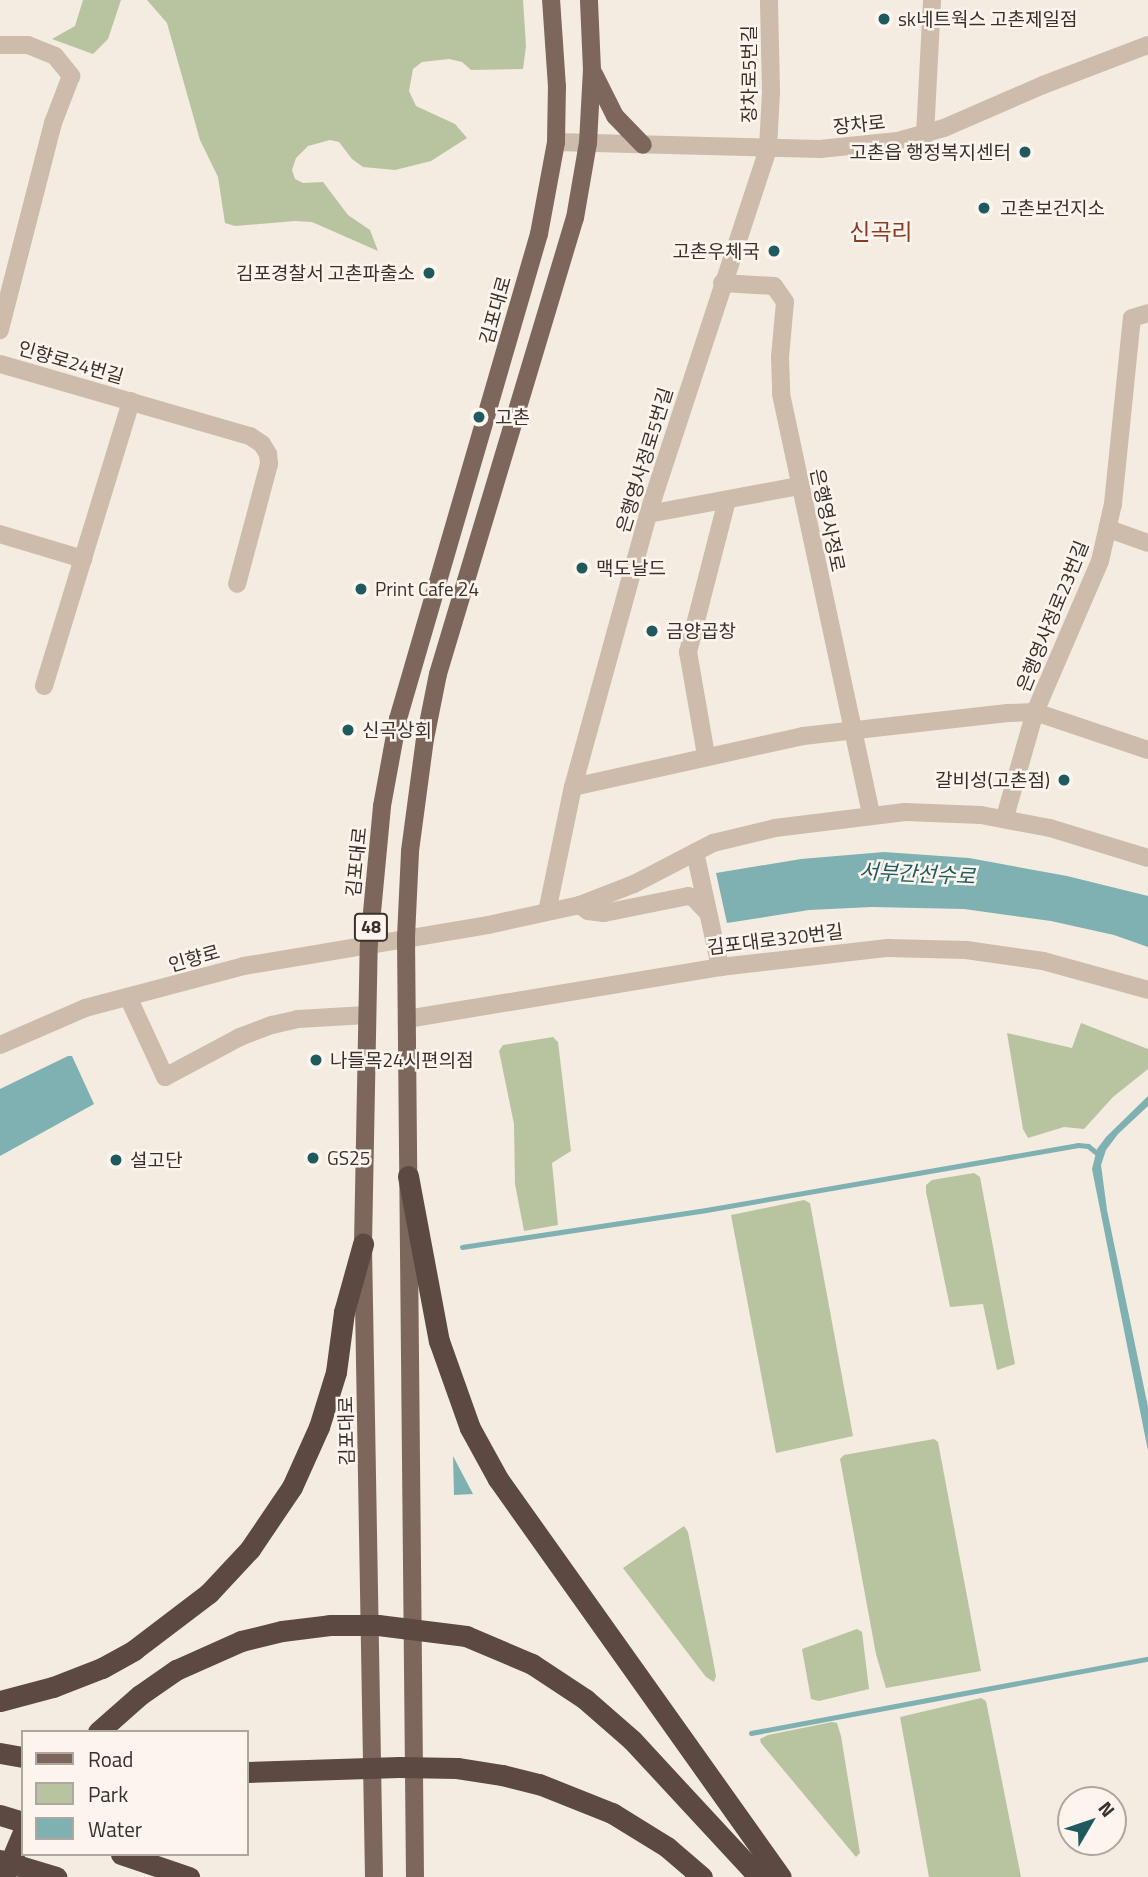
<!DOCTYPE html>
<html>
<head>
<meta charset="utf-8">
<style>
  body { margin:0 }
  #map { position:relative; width:1148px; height:1877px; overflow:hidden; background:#f4ebe1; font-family:"Titillium Web","Noto Sans KR",sans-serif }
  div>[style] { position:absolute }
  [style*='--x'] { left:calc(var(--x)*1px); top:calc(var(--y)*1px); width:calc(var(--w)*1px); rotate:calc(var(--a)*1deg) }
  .green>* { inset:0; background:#b8c4a0 }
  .water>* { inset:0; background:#7fb0b2 }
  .stream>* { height:5px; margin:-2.5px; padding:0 2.5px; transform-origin:2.5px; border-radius:2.5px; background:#7fb0b2 }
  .minor>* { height:18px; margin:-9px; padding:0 9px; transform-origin:9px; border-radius:9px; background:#cdbbac }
  .tertiary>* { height:18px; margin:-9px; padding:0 9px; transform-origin:9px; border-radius:9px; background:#cdbbac }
  .primary>* { height:18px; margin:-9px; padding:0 9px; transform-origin:9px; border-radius:9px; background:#7d675c }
  .motorway>* { height:21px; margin:-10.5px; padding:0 10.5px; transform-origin:10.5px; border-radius:10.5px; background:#5c4a42 }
  .dots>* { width:19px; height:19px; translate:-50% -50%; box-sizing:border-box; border:4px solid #fbf5ee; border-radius:50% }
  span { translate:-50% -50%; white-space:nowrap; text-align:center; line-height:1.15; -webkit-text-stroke:5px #fbf5ee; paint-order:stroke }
  .shield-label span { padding:2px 5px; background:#fbf5ee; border:2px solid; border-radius:5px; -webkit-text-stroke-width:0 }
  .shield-label { font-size:18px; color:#3b302b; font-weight:700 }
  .poi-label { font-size:19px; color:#3b302b }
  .left { translate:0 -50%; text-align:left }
  .right { translate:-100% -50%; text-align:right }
  .street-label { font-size:19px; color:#3b302b }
  .water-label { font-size:21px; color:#1f5a5e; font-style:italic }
  .quarter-label { font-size:23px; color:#8c3b22 }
  .legend { position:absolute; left:21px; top:1730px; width:228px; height:126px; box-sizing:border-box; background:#fbf5ee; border:2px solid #aea6a0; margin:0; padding:9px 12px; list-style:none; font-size:21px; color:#3b302b }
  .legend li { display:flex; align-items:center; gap:14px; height:35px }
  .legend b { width:35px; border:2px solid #aea6a0 }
  .north { position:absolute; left:1057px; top:1786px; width:70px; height:70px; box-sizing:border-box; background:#fbf5ee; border:2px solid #aea6a0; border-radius:50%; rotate:51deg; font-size:19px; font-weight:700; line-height:28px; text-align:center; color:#3b302b }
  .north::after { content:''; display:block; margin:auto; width:24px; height:32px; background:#1f5a5e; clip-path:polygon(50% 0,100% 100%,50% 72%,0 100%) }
</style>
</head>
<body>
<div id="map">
  <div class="green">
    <div style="clip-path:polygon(83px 0,121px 0,108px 39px,93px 54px,52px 39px,75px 26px)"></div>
    <div style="clip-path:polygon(147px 0,523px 0,526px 46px,523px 69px,471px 70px,462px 62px,449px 59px,422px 62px,413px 69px,409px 91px,416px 106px,455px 124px,467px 138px,431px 161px,395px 170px,363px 167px,352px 159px,339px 142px,330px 140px,308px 146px,296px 158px,292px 170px,295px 179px,303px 183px,323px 182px,348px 215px,370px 230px,378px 251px,312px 222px,295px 221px,235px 226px,225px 223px,218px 177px,200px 140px,167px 23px)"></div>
    <div style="clip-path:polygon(1081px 1023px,1148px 1049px,1148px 1069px,1113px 1097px,1084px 1129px,1064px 1127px,1028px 1138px,1023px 1129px,1007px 1033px,1072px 1048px)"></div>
    <div style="clip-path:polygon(553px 1037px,558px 1042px,571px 1151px,552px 1163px,558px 1225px,524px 1231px,515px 1184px,514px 1124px,499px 1051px,503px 1045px)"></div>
    <div style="clip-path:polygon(974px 1173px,980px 1177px,1015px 1364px,997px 1370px,983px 1304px,950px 1307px,926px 1192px,926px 1185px,932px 1180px)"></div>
    <div style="clip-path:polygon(804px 1200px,810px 1203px,853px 1436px,776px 1453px,731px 1215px)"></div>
    <div style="clip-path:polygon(934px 1439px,938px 1442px,981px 1671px,886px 1688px,876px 1654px,840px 1459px,844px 1455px)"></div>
    <div style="clip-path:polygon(684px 1526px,688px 1532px,711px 1649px,716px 1676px,714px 1682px,706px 1677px,623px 1568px)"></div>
    <div style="clip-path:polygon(857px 1629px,862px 1632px,869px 1689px,819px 1701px,811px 1699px,802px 1649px)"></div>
    <div style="clip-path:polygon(981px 1698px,986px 1701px,1021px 1877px,929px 1877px,900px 1717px)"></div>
    <div style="clip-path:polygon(832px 1722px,837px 1723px,841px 1736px,860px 1853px,856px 1857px,761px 1743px,760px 1739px,768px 1735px)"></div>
  </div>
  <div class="water">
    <div style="clip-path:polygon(884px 852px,969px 858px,1067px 876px,1148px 896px,1148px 947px,1114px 935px,1051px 921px,964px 909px,872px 907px,809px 910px,727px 923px,716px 873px,801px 859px)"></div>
    <div style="clip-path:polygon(68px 1056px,72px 1056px,94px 1104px,0 1156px,0 1089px)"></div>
    <div style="clip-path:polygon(1148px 1096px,1148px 1106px,1118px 1134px,1106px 1150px,1101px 1165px,1107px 1210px,1148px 1407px,1148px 1451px,1092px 1169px,1097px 1149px,1106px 1137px)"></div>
    <div style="clip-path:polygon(453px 1456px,473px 1494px,454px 1495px)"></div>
  </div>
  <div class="stream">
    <div style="--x:462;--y:1247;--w:247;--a:-8.6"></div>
    <div style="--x:706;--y:1210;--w:378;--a:-9.9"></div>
    <div style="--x:1078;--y:1145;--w:10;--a:6"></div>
    <div style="--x:1088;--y:1146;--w:14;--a:39"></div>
    <div style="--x:751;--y:1733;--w:404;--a:-10.6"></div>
  </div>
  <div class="minor">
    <div style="--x:0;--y:45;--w:28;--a:0"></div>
    <div style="--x:28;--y:45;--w:29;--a:22"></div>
    <div style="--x:55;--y:56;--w:26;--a:51"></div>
    <div style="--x:71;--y:76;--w:50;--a:111"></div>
    <div style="--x:53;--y:123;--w:214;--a:104.4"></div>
    <div style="--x:925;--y:135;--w:135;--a:-87"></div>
    <div style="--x:556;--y:142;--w:264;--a:1.5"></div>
    <div style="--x:820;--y:149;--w:78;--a:-5.9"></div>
    <div style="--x:898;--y:141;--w:48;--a:-15.8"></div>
    <div style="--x:944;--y:128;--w:108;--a:-23.5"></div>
    <div style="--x:1043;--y:85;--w:112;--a:-20.9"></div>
    <div style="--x:722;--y:283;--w:52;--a:3.3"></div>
    <div style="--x:774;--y:286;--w:19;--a:55"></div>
    <div style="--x:785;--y:302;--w:55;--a:95.2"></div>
    <div style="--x:780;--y:357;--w:37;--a:88"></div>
    <div style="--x:781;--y:394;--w:431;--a:77.9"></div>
    <div style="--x:0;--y:364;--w:260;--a:16.1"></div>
    <div style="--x:250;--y:436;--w:14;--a:34"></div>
    <div style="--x:262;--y:444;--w:12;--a:59"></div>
    <div style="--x:268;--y:454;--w:10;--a:84"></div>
    <div style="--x:269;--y:464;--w:124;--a:104.9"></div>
    <div style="--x:648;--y:514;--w:154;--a:-10.5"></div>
    <div style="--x:1109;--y:529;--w:41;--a:19.7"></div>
    <div style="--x:0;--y:534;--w:87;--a:16.8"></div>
    <div style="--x:44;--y:686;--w:298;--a:-73"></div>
    <div style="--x:706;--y:755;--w:105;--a:-99.9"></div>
    <div style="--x:688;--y:652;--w:157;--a:-75.6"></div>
    <div style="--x:573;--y:787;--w:236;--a:-12.5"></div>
    <div style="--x:803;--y:736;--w:206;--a:-6.4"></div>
    <div style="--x:1008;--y:713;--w:27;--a:-2"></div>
    <div style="--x:1035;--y:712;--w:119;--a:18.6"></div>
    <div style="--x:1005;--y:817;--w:109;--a:-74.1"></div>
    <div style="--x:1035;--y:712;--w:164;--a:-66.7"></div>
    <div style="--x:1100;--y:561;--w:58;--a:-77.2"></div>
    <div style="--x:1113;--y:504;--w:187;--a:-84.2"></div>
    <div style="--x:1132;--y:318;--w:17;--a:-17"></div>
    <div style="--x:547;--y:912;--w:128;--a:-78.3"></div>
    <div style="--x:573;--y:787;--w:283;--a:-74.6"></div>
    <div style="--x:648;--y:514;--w:384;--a:-71.8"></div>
    <div style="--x:768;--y:149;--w:58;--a:-87"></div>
    <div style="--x:771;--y:91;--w:91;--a:-91.3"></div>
    <div style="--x:129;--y:999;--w:86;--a:65.2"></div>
    <div style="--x:165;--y:1077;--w:85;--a:-28.1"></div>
    <div style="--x:240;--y:1037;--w:34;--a:-21"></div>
    <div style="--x:272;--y:1025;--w:27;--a:-13"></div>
    <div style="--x:298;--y:1019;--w:68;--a:-3.4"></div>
  </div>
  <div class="tertiary">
    <div style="--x:695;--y:852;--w:118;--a:77.7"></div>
    <div style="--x:580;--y:905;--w:10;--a:37"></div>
    <div style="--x:588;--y:911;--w:16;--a:7"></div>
    <div style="--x:604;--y:913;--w:86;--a:-11.4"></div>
    <div style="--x:688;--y:896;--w:6;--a:18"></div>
    <div style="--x:694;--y:898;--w:21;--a:47"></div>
    <div style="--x:407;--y:1019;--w:317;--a:-9.4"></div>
    <div style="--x:720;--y:967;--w:169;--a:-6.5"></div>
    <div style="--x:888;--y:948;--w:78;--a:1.5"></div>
    <div style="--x:966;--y:950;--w:78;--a:8.1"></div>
    <div style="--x:1043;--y:961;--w:109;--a:15.4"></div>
    <div style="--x:0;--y:1045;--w:93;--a:-23.5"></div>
    <div style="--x:85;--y:1008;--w:164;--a:-14.8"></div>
    <div style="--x:244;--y:966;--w:247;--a:-9.5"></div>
    <div style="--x:488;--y:925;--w:94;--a:-12.3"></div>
    <div style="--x:580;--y:905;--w:58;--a:-21.3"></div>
    <div style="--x:634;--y:884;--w:89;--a:-27.4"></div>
    <div style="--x:713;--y:843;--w:64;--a:-13.6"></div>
    <div style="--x:775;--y:828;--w:131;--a:-7"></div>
    <div style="--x:905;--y:812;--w:76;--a:2.3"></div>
    <div style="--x:981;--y:815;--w:70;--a:10.7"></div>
    <div style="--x:1050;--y:828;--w:102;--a:17"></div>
  </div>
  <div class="primary">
    <div style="--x:594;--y:74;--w:47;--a:63.4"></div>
    <div style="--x:615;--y:116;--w:40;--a:46"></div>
    <div style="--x:374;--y:1877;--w:633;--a:-91"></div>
    <div style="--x:363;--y:1244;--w:300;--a:-88.9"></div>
    <div style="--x:369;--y:944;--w:139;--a:-84.6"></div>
    <div style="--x:382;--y:806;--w:88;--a:-79.6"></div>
    <div style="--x:398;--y:719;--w:505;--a:-73.79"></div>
    <div style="--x:539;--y:234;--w:94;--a:-79.5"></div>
    <div style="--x:556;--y:142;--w:55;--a:-89"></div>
    <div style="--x:557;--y:87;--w:87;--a:-93.9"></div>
    <div style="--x:415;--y:1877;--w:940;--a:-90.55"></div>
    <div style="--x:406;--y:937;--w:86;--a:-87.3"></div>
    <div style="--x:410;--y:851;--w:113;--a:-82.4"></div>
    <div style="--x:425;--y:739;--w:66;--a:-78.7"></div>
    <div style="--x:438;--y:674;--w:476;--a:-73.3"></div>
    <div style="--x:575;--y:218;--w:76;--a:-80.2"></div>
    <div style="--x:588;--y:143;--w:73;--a:-86.9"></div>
    <div style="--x:592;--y:70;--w:70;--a:-92.5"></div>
  </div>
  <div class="motorway">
    <div style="--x:408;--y:1176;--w:168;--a:79.4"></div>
    <div style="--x:439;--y:1341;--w:92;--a:70.4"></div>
    <div style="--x:470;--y:1428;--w:58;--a:61.2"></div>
    <div style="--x:498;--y:1479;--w:488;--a:54.6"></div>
    <div style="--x:0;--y:1701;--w:55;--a:-14.8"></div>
    <div style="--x:53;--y:1687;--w:53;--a:-21.2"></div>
    <div style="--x:102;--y:1668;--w:37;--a:-29"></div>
    <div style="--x:134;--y:1650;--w:94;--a:-37.2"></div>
    <div style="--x:209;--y:1593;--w:60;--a:-47"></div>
    <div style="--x:250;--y:1549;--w:75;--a:-55.9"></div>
    <div style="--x:292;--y:1487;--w:66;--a:-65.8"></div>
    <div style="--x:319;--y:1427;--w:58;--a:-72.8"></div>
    <div style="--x:336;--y:1372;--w:61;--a:-82.4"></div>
    <div style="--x:344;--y:1312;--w:71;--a:-74.4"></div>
    <div style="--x:98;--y:1732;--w:56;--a:-41.4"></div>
    <div style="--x:140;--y:1695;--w:44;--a:-34.8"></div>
    <div style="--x:176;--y:1670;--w:71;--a:-24"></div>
    <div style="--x:241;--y:1641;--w:42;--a:-13.7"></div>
    <div style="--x:282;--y:1631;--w:48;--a:-7.1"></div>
    <div style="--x:330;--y:1625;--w:48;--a:0"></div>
    <div style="--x:378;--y:1625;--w:89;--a:7.1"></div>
    <div style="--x:466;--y:1636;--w:72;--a:23"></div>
    <div style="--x:532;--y:1664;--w:64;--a:33.4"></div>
    <div style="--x:585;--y:1699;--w:62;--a:41.1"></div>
    <div style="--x:632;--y:1740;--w:187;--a:47.2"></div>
    <div style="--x:0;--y:1753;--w:23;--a:10"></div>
    <div style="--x:247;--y:1772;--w:152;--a:-1.9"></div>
    <div style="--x:399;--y:1767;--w:58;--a:1"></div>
    <div style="--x:457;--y:1768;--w:46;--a:8.8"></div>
    <div style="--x:502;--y:1775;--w:38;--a:14"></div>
    <div style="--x:539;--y:1784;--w:79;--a:21.7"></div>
    <div style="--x:612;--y:1813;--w:65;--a:31.7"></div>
    <div style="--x:667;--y:1847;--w:46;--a:40.6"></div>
    <div style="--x:0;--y:1815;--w:24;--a:17"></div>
    <div style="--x:121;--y:1854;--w:72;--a:18.7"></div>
    <div style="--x:0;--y:1860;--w:59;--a:16.9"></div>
    <div style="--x:4;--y:1877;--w:49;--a:-67.1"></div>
  </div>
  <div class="dots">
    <div style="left:884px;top:19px;background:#1f5a5e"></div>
    <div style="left:1025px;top:152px;background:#1f5a5e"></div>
    <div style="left:984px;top:208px;background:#1f5a5e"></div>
    <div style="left:774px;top:251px;background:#1f5a5e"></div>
    <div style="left:429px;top:273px;background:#1f5a5e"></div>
    <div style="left:479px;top:417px;background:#1f5a5e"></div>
    <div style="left:582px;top:568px;background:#1f5a5e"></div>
    <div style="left:361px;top:589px;background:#1f5a5e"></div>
    <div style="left:652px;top:631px;background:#1f5a5e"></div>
    <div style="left:348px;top:730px;background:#1f5a5e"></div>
    <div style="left:1064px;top:780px;background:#1f5a5e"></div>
    <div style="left:316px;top:1060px;background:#1f5a5e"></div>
    <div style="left:313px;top:1158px;background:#1f5a5e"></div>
    <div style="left:116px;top:1160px;background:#1f5a5e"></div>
  </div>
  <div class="shield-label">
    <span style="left:371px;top:927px">48</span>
  </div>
  <div class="poi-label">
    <span class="left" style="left:898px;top:19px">sk네트웍스 고촌제일점</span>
    <span class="right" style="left:1011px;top:152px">고촌읍 행정복지센터</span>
    <span class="left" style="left:1000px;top:208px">고촌보건지소</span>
    <span class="right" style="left:760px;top:251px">고촌우체국</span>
    <span class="right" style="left:415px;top:273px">김포경찰서 고촌파출소</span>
    <span class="left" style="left:495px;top:417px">고촌</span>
    <span class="left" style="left:596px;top:568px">맥도날드</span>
    <span class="left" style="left:375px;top:589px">Print Cafe 24</span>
    <span class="left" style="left:666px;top:631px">금양곱창</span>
    <span class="left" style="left:362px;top:730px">신곡상회</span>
    <span class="right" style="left:1050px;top:780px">갈비성(고촌점)</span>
    <span class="left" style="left:330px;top:1060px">나들목24시편의점</span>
    <span class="left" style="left:327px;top:1158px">GS25</span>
    <span class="left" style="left:130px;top:1160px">설고단</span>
  </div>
  <div class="street-label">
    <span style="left:749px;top:74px;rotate:-90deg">장차로5번길</span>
    <span style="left:859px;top:124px;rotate:-6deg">장차로</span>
    <span style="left:495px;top:310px;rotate:-74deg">김포대로</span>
    <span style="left:71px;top:362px;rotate:16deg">인향로24번길</span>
    <span style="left:644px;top:460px;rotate:-73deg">은행영사정로5번길</span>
    <span style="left:828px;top:520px;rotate:78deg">은행영사정로</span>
    <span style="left:1052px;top:616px;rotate:-68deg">은행영사정로23번길</span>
    <span style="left:356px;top:862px;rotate:-84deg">김포대로</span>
    <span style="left:775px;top:939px;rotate:-7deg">김포대로320번길</span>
    <span style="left:194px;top:958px;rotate:-16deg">인향로</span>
    <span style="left:346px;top:1431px;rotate:-91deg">김포대로</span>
  </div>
  <div class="water-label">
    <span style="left:917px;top:873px;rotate:3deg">서부간선수로</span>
  </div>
  <div class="quarter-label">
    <span style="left:881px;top:232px">신곡리</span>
  </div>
  <ul class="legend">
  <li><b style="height:9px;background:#7d675c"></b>Road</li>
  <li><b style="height:19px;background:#b8c4a0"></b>Park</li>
  <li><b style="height:19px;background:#7fb0b2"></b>Water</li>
  </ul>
  <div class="north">N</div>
</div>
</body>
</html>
